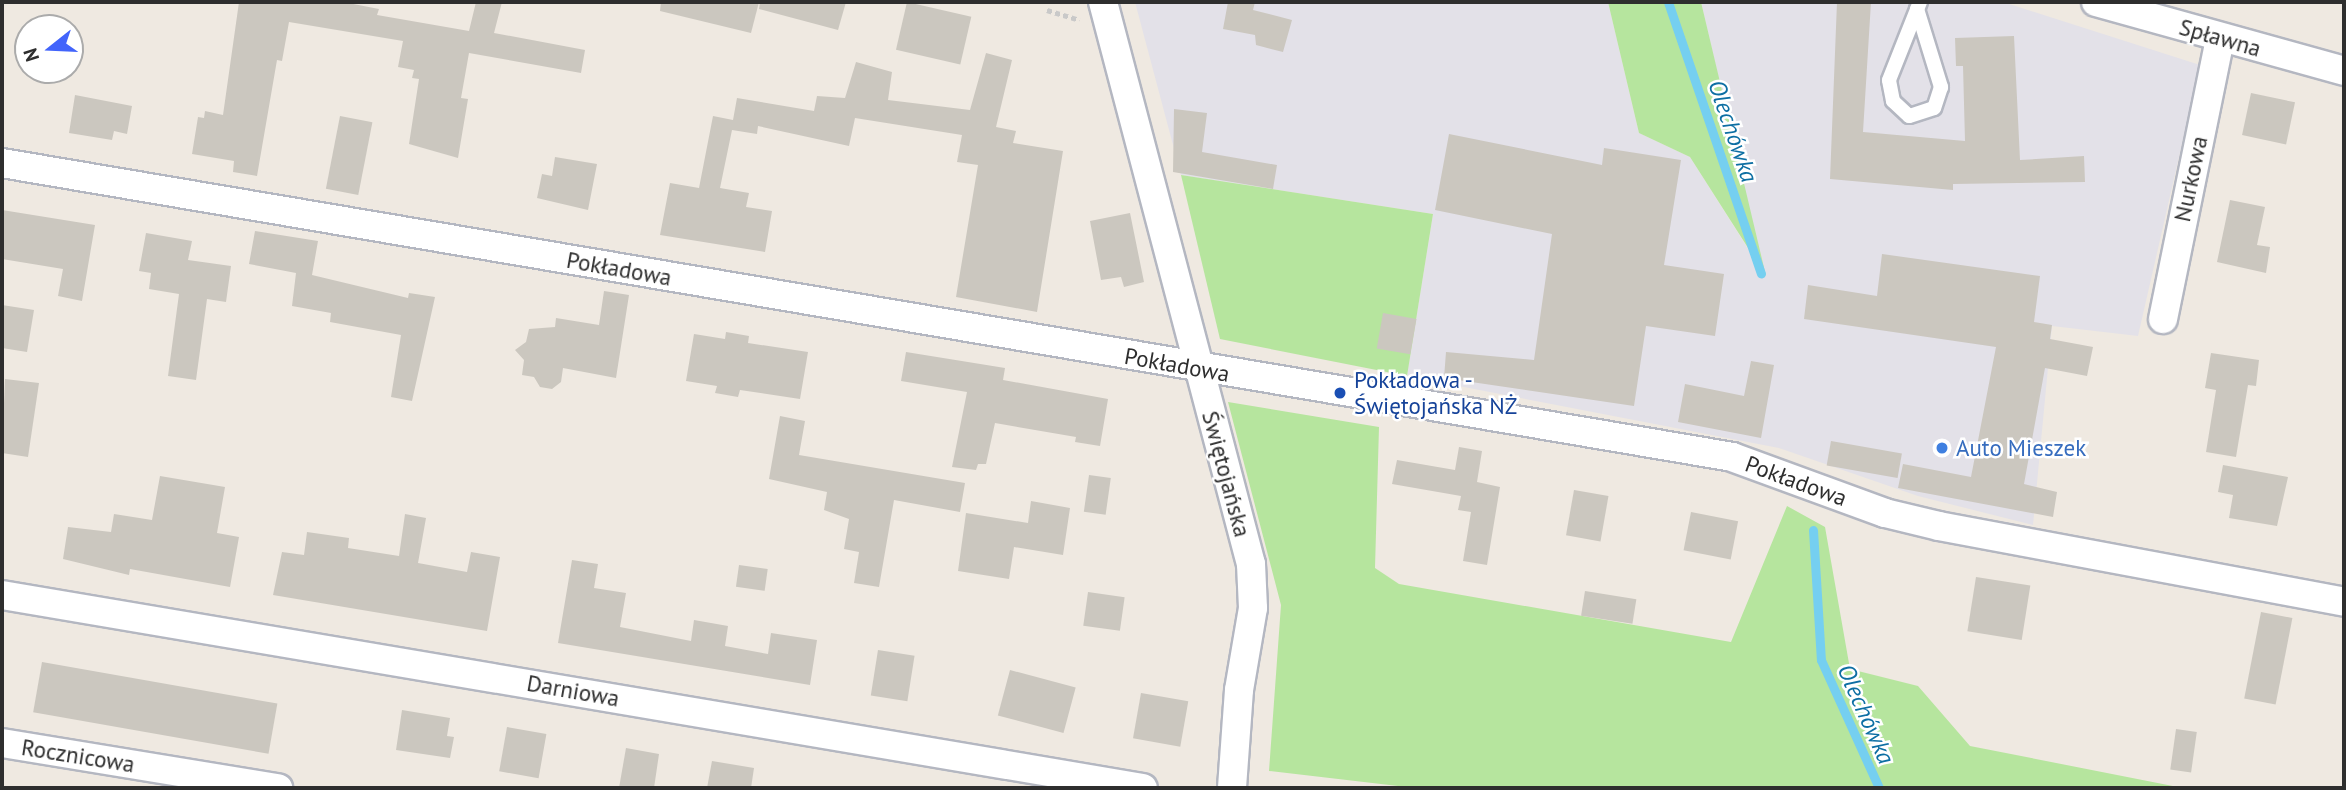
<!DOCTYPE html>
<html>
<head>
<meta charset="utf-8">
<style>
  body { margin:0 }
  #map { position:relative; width:2346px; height:790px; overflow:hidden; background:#efe9e1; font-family:"PT Sans",sans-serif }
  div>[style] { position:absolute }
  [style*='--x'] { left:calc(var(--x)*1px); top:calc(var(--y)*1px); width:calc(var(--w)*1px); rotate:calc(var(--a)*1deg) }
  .industrial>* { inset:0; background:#e3e1e8 }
  .green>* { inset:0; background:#b6e59e }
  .stream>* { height:9px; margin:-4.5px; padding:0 4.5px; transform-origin:4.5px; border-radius:4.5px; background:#75cff0 }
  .building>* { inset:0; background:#cbc7bf; transform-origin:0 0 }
  .path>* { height:4.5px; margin-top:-2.25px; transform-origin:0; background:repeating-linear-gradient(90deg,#c9c9c9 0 5px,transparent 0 8.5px) }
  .roads { filter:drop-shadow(2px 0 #b4b7c1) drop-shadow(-2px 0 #b4b7c1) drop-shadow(0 2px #b4b7c1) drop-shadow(0 -2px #b4b7c1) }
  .lane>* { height:14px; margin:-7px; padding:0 7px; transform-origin:7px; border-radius:7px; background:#fff }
  .street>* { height:28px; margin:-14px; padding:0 14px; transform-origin:14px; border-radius:14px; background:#fff }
  .dots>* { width:19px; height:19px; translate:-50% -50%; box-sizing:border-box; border:4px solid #fff; border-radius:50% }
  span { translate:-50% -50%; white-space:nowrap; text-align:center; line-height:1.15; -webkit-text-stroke:5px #fff; paint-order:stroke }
  .street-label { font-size:23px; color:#2e2e2e }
  .transit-label { font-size:23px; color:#164399 }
  .left { translate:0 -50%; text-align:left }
  .shop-label { font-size:23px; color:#366cbe }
  .water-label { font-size:24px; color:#0d6fa3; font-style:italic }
  .frame { position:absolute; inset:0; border:4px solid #2e2e2e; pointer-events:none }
  .north { position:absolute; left:14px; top:14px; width:70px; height:70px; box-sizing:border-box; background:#fff; border:2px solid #ababab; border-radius:50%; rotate:252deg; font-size:19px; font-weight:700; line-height:28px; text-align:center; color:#2e2e2e }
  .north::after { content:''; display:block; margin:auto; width:24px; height:32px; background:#4264fb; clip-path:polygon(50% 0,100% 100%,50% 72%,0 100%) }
</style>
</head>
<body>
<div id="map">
  <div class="industrial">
    <div style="clip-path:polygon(1135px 2px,1608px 2px,1639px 133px,1690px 157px,1764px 274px,1701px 2px,2003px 2px,2200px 65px,2138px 336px,2052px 326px,2033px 525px,1918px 496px,1779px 448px,1407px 376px,1433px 214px,1181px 175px)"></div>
  </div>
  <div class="green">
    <div style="clip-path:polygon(1608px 2px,1701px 2px,1766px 276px,1690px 157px,1639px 133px)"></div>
    <div style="clip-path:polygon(1181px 175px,1433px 214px,1407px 376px,1220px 339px)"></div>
    <div style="clip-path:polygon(1228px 402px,1379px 427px,1375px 568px,1399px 584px,1731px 642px,1787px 506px,1825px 527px,1850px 669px,1918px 686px,1970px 746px,2183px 788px,1415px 788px,1269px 771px,1281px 605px)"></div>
  </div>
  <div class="stream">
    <div style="--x:1668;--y:2;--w:287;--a:71.1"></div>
    <div style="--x:1813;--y:530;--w:130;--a:86.5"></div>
    <div style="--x:1821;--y:660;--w:141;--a:65.6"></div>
  </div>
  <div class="building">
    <div style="clip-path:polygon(239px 2px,343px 2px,379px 9px,377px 15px,469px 31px,476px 2px,502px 2px,494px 33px,585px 50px,581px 73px,469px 53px,461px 98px,468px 99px,458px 158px,409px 144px,419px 79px,412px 78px,414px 70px,398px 67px,403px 41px,289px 22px,282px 61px,277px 60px,257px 176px,233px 172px,234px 161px,192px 154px,198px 117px,204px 118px,205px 111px,223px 115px)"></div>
    <div style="clip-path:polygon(661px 2px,759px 2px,751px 33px,660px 11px)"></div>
    <div style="clip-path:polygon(760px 2px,846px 2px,838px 30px,759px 9px)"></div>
    <div style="left:907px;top:2px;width:66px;height:49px;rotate:13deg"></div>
    <div style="clip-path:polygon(1228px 2px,1255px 2px,1253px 10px,1292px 20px,1283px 52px,1256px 45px,1255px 35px,1223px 29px)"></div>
    <div style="clip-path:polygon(1837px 2px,1871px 2px,1863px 132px,1965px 141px,1963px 66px,1956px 66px,1955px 38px,2014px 36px,2020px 160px,2084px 156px,2085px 182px,1953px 184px,1953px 190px,1830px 179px)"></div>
    <div style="clip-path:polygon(986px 53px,1012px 60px,996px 127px,1016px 131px,1013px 143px,1063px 151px,1037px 312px,956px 297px,978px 165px,957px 162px,962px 135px,855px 118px,849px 146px,758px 126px,757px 134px,732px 130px,720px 188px,749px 193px,746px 207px,772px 211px,765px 252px,660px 235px,670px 183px,699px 188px,713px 116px,733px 120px,737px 98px,814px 111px,817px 96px,845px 98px,856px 62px,892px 72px,888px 100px,970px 110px)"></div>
    <div style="left:2251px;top:93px;width:45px;height:43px;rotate:12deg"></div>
    <div style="clip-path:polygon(75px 95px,132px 106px,127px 134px,114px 131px,112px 140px,69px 133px)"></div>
    <div style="clip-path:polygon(1174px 109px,1207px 113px,1202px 152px,1277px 165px,1273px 189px,1173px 172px)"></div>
    <div style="left:340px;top:116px;width:33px;height:74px;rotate:11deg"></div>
    <div style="clip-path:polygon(1449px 134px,1602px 165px,1604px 148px,1681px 160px,1664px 265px,1724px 274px,1715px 336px,1646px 326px,1634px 406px,1444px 378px,1446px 352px,1534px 360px,1552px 234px,1435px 210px)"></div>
    <div style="clip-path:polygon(555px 157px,597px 164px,588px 210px,537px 198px,542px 174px,552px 176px)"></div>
    <div style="clip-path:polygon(2230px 200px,2265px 207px,2257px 245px,2270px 247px,2266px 273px,2217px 262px)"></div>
    <div style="clip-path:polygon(2px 210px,95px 225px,82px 301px,58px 296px,63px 269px,2px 259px)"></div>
    <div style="clip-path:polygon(1130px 213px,1144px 282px,1124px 287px,1121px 277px,1101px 280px,1090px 221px)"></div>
    <div style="clip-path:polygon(255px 231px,318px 241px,312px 275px,408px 298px,409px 293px,435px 297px,412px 401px,391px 397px,401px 335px,330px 322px,331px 313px,292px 306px,296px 273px,249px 264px)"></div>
    <div style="clip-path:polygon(146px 233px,192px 241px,188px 260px,231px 266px,226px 302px,207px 299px,196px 380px,168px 376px,179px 294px,149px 289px,151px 273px,139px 271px)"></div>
    <div style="clip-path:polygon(1882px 254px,2040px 276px,2034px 322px,2052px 325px,2050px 339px,2093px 347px,2087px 376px,2045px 368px,2024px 484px,2057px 492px,2053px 517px,1898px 488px,1903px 464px,1971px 477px,1996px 347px,1804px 319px,1808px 285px,1877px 296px)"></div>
    <div style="clip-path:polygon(604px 291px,629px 295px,616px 378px,563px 368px,561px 382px,552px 389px,540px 387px,534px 377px,522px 375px,524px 360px,515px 350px,526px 342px,529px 329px,555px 327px,556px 318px,599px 325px)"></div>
    <div style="clip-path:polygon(2px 305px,34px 310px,27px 352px,2px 348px)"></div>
    <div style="left:1383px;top:313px;width:34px;height:36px;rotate:10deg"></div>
    <div style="clip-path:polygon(726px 332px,749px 336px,748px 343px,808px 352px,800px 399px,740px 390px,738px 397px,715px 393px,717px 386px,686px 381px,694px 334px,725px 339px)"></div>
    <div style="clip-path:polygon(906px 352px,1005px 368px,1003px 380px,1108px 399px,1100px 446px,1075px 442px,1076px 437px,995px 423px,986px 464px,978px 464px,976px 470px,952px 467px,967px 392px,901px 381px)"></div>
    <div style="clip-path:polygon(2211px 353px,2259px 360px,2256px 386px,2248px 385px,2236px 457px,2206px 452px,2216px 390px,2205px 388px)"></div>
    <div style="clip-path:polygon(1751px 361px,1774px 365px,1761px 438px,1678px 422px,1685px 384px,1744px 396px)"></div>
    <div style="clip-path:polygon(5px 379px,39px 383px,28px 457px,2px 453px)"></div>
    <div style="clip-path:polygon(780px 416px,805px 421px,799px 455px,965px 483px,960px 512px,894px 500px,879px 587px,854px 583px,859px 552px,844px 549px,849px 519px,824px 510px,827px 492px,769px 479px)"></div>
    <div style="left:1831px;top:441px;width:72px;height:25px;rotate:10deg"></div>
    <div style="clip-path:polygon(1459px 447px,1482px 451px,1477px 482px,1500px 487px,1487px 565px,1463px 561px,1471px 512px,1458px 510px,1461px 496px,1392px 484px,1397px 460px,1455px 470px)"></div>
    <div style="clip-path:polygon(2223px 465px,2288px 477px,2277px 526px,2229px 518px,2233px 495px,2218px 492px)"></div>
    <div style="left:1089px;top:475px;width:22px;height:37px;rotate:8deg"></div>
    <div style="clip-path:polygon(160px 476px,225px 487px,217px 533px,239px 537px,230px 587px,130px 569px,129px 575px,63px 559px,68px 527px,111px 532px,114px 514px,152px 520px)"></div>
    <div style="left:1574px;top:490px;width:35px;height:46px;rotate:10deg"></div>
    <div style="clip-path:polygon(1031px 501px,1070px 508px,1063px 555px,1014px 547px,1009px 579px,958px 571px,966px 513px,1028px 523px)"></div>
    <div style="left:1691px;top:512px;width:48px;height:39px;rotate:11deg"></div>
    <div style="clip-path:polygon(405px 514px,426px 518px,418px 563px,467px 572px,471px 552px,500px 557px,487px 631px,273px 595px,282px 552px,304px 555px,307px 532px,349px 538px,348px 548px,399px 556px)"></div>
    <div style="clip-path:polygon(572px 560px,598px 564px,594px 588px,626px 593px,620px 627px,691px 641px,694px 620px,728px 626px,725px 646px,768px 654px,771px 633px,817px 640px,810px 685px,558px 643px)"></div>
    <div style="left:739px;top:565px;width:29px;height:22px;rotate:8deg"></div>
    <div style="left:1976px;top:577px;width:55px;height:55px;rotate:9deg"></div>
    <div style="left:1585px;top:591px;width:52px;height:25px;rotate:9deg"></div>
    <div style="left:1088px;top:592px;width:37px;height:34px;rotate:8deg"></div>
    <div style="left:2261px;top:612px;width:32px;height:88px;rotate:11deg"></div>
    <div style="left:878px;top:650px;width:37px;height:46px;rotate:9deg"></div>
    <div style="left:42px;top:662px;width:239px;height:51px;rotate:10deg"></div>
    <div style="left:1010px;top:670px;width:68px;height:47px;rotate:15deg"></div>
    <div style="left:1141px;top:693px;width:48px;height:46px;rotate:10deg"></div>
    <div style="clip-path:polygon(402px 710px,450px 718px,447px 736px,454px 737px,450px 758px,396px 750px)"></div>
    <div style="left:507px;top:727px;width:40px;height:45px;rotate:10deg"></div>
    <div style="left:2176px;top:729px;width:21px;height:41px;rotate:8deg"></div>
    <div style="clip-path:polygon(626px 748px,659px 754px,654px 788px,619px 788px)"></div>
    <div style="clip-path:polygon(712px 761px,754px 768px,751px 788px,707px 788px)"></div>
  </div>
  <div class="path">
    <div style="--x:1047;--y:10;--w:34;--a:17"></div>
  </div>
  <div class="roads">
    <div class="lane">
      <div style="--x:1917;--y:9;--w:82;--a:72.9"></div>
      <div style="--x:1941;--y:87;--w:22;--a:108"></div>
      <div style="--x:1934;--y:108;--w:26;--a:162"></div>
      <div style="--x:1909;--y:116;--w:22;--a:-137"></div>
      <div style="--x:1893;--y:101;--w:21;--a:-101"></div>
      <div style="--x:1889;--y:80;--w:84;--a:-68.3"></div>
    </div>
    <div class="street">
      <div style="--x:1103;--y:2;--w:581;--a:75.25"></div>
      <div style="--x:1251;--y:564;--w:44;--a:87.4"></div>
      <div style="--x:1253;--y:608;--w:83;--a:99.7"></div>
      <div style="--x:1239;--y:690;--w:98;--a:94.1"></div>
      <div style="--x:2096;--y:2;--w:257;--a:15.5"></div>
      <div style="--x:2;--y:163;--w:1755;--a:9.64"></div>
      <div style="--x:1732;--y:457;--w:163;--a:20.1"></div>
      <div style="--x:1885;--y:513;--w:56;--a:13.5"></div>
      <div style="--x:1939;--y:526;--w:412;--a:10.6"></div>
      <div style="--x:2163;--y:319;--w:285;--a:-78.5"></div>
      <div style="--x:2;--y:595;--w:1157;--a:9.6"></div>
      <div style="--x:2;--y:743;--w:280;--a:9.3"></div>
    </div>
  </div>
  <div class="dots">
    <div style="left:1340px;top:393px;background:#1a4fb4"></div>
    <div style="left:1942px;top:448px;background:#3f7fe0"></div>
  </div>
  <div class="street-label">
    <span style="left:2220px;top:38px;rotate:16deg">Spławna</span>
    <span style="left:2191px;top:179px;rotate:-78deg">Nurkowa</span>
    <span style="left:619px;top:269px;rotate:10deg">Pokładowa</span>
    <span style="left:1177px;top:365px;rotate:10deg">Pokładowa</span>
    <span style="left:1226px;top:474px;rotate:75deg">Świętojańska</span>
    <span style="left:1796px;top:481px;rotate:20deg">Pokładowa</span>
    <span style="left:573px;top:691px;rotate:10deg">Darniowa</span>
    <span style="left:78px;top:756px;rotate:9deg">Rocznicowa</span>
  </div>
  <div class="transit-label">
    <span class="left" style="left:1354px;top:393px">Pokładowa -<br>Świętojańska NŻ</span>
  </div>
  <div class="shop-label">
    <span class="left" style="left:1956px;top:448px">Auto Mieszek</span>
  </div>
  <div class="water-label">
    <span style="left:1733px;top:131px;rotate:71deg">Olechówka</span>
    <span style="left:1866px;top:714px;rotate:66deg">Olechówka</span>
  </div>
  <div class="frame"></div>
  <div class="north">N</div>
</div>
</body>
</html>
